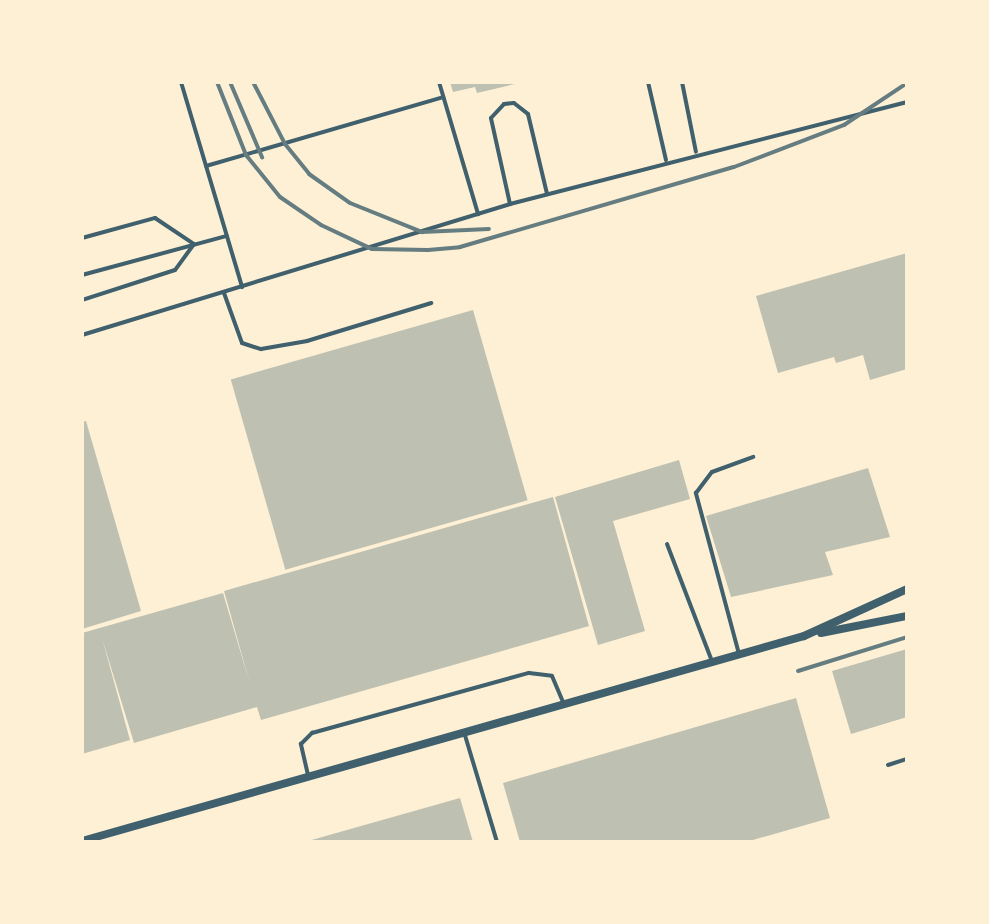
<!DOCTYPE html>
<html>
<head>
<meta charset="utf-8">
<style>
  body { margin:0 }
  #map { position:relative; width:989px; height:924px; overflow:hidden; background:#fdf0d5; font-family:Cabin,sans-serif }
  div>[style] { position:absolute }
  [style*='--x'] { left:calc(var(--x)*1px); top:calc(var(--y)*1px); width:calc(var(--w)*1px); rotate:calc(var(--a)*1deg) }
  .building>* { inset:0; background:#bec0b2; transform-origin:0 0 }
  .service>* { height:4px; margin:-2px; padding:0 2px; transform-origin:2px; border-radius:2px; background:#3f606c }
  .minor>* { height:8px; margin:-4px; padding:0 4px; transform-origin:4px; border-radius:4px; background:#3f606c }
  .rail>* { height:4px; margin:-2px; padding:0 2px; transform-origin:2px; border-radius:2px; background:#657d81 }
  span { translate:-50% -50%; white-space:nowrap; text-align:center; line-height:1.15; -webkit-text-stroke:8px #fdf0d5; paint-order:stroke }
  .frame { position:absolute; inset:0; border:84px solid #fdf0d5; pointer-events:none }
</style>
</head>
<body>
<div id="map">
  <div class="building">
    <div style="clip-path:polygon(450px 82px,519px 82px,519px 83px,477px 93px,475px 87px,453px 92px)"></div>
    <div style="clip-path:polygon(907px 253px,907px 369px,870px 380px,863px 355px,836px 363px,834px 357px,778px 373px,756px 296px)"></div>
    <div style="left:473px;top:310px;width:198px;height:252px;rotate:74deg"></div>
    <div style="clip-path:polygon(86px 421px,141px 611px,82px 629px,82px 422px)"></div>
    <div style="clip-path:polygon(679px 460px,690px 499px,613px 521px,645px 631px,598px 645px,555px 497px)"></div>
    <div style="clip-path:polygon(868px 468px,890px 537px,825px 552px,833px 575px,731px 597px,706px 516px)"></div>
    <div style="clip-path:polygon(553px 497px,589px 626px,261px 720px,257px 707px,134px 743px,102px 638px,130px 740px,82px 754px,82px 633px,223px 593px,250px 684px,224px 591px)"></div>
    <div style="clip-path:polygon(907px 649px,907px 717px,851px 734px,832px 671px)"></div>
    <div style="clip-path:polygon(796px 698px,830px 818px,746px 842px,520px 842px,503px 783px)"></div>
    <div style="clip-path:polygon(460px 798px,473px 842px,309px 842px,308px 841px)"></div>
  </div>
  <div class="service">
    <div style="--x:181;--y:82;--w:214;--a:73.4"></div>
    <div style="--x:439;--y:82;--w:138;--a:73.5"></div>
    <div style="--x:648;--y:82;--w:80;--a:77"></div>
    <div style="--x:682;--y:82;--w:71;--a:78.7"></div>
    <div style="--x:206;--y:166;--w:247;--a:-16.2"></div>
    <div style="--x:510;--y:204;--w:88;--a:-102.5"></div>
    <div style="--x:491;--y:118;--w:19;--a:-47"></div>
    <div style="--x:504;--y:104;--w:10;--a:-6"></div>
    <div style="--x:514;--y:103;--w:18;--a:38"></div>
    <div style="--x:528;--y:114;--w:82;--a:76.6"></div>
    <div style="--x:82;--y:238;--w:76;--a:-15.3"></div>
    <div style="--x:155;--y:218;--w:47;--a:33.7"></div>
    <div style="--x:194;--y:244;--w:32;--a:126"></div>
    <div style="--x:175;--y:270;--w:98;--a:162.1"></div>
    <div style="--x:82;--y:275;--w:150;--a:-15.1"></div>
    <div style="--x:224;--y:293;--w:53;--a:70.2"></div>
    <div style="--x:242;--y:343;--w:20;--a:18"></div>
    <div style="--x:261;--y:349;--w:47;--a:-9.9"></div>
    <div style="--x:307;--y:341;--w:130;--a:-17"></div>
    <div style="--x:82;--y:335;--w:448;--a:-17"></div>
    <div style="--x:510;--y:204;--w:410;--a:-14.4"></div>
    <div style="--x:667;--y:544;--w:125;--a:69"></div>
    <div style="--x:739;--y:654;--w:167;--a:-105"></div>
    <div style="--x:696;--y:493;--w:26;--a:-53"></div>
    <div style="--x:712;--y:472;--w:44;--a:-20.1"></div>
    <div style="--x:464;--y:732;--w:115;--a:73.3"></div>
    <div style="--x:888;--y:765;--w:20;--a:-18"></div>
    <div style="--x:308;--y:775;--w:32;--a:-103"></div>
    <div style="--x:301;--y:744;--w:16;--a:-45"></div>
    <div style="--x:312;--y:733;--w:225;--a:-15.5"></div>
    <div style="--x:529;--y:673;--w:23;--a:7"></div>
    <div style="--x:552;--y:676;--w:28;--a:67"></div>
  </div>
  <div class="minor">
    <div style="--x:821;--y:633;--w:88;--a:-11.2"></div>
    <div style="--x:82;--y:841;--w:751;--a:-15.85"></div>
    <div style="--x:804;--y:636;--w:113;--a:-24.5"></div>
  </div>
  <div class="rail">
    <div style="--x:217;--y:82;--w:79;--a:68.3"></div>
    <div style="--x:246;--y:155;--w:54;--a:51"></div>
    <div style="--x:280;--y:197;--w:50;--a:34.3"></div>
    <div style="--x:321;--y:225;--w:56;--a:25.2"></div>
    <div style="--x:372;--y:249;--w:56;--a:1"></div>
    <div style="--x:428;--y:250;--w:32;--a:-5"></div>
    <div style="--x:460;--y:247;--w:285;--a:-16.3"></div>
    <div style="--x:734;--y:167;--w:118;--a:-20.9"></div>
    <div style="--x:844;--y:125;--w:76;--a:-33.7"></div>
    <div style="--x:230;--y:82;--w:82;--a:66.9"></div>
    <div style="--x:253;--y:82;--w:70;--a:62.7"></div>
    <div style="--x:285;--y:144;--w:38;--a:51"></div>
    <div style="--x:309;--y:174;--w:50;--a:35.3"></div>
    <div style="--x:350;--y:203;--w:78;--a:21.9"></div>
    <div style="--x:422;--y:232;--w:67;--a:-2.6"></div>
    <div style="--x:798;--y:671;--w:114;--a:-17.3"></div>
  </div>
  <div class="frame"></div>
</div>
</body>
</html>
